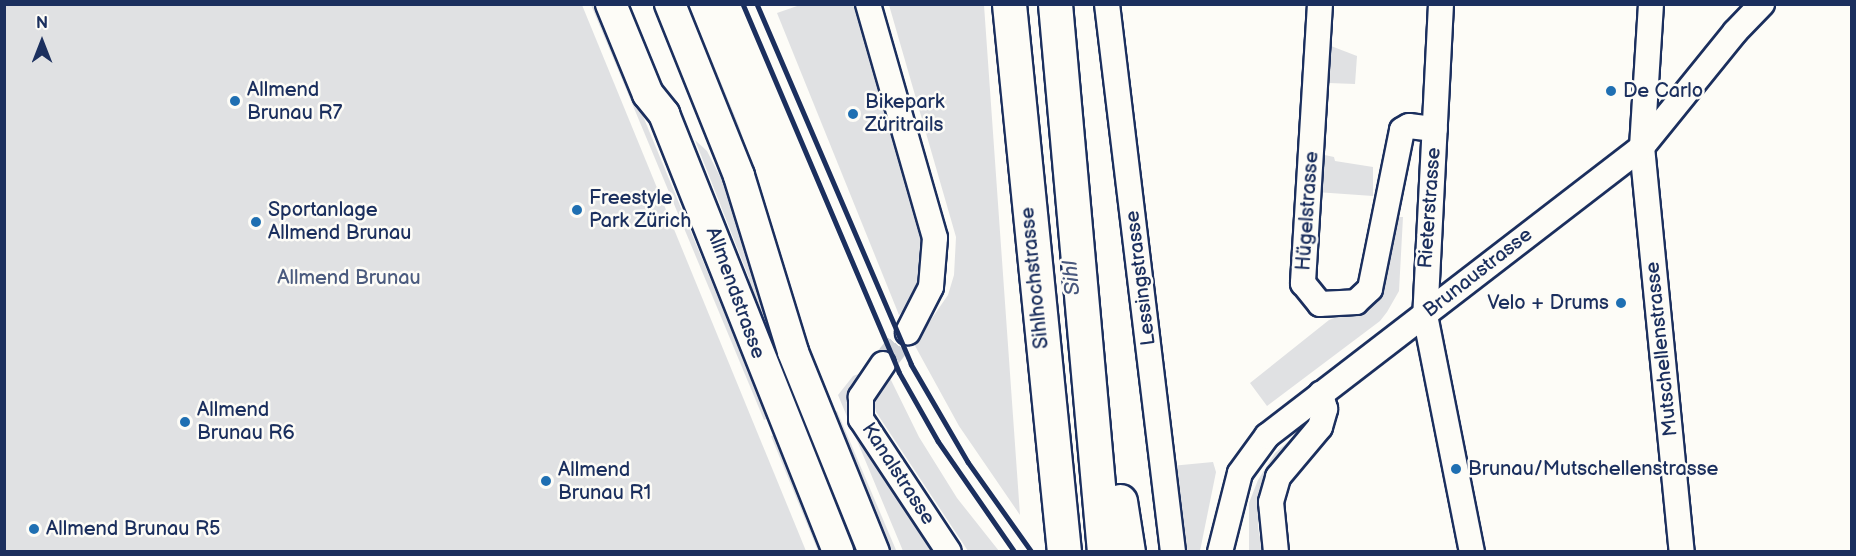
<!DOCTYPE html>
<html>
<head>
<meta charset="utf-8">
<style>
  body { margin:0 }
  #map { position:relative; width:1856px; height:556px; overflow:hidden; background:#fdfcf7; font-family:"Balsamiq Sans",sans-serif }
  div>[style] { position:absolute }
  [style*='--x'] { left:calc(var(--x)*1px); top:calc(var(--y)*1px); width:calc(var(--w)*1px); rotate:calc(var(--a)*1deg) }
  .green>* { inset:0; background:#e0e1e3; transform-origin:0 0 }
  .pier>* { inset:0; background:#fdfcf7 }
  .minor-tunnel>* { height:24px; margin-top:-12px; transform-origin:0; background:repeating-linear-gradient(90deg,#d0d3d8 0 24px,transparent 0 36px) }
  .roads { filter:drop-shadow(2px 0 #1b2f5e) drop-shadow(-2px 0 #1b2f5e) drop-shadow(0 2px #1b2f5e) drop-shadow(0 -2px #1b2f5e) }
  .minor>* { height:24px; margin:-12px; padding:0 12px; transform-origin:12px; border-radius:12px; background:#fdfcf7 }
  .major>* { height:30px; margin:-15px; padding:0 15px; transform-origin:15px; border-radius:15px; background:#fdfcf7 }
  .highway>* { height:33px; margin:-16.5px; padding:0 16.5px; transform-origin:16.5px; border-radius:16.5px; background:#fdfcf7 }
  .rail>* { height:4.5px; margin:-2.25px; padding:0 2.25px; transform-origin:2.25px; border-radius:2.25px; background:#1b2f5e }
  .dots>* { width:16px; height:16px; translate:-50% -50%; box-sizing:border-box; border:3px solid #fdfcf7; border-radius:50% }
  span { translate:-50% -50%; white-space:nowrap; text-align:center; line-height:1.15; -webkit-text-stroke:5px #fdfcf7; paint-order:stroke }
  .poi-label { font-size:20px; color:#1b2f5e }
  .left { translate:0 -50%; text-align:left }
  .right { translate:-100% -50%; text-align:right }
  .street-label { font-size:20px; color:#1b2f5e }
  .park-label { font-size:20px; color:#4c5c7f }
  .water-label { font-size:21px; color:#49587d; font-style:italic }
  .frame { position:absolute; inset:0; border:6px solid #1b2f5e; pointer-events:none }
  .north { position:absolute; left:12px; top:12px; width:60px; height:60px; -webkit-text-stroke:4px #fdfcf7; paint-order:stroke; rotate:0deg; font-size:16px; font-weight:700; line-height:24px; text-align:center; color:#1b2f5e }
  .north::after { content:''; display:block; margin:auto; width:21px; height:27px; background:#1b2f5e; clip-path:polygon(50% 0,100% 100%,50% 72%,0 100%) }
</style>
</head>
<body>
<div id="map">
  <div class="green">
    <div style="clip-path:polygon(4px 5px,582px 5px,806px 551px,5px 551px)"></div>
    <div style="clip-path:polygon(591px 5px,597px 5px,768px 418px,764px 420px)"></div>
    <div style="clip-path:polygon(689px 5px,739px 126px,783px 263px,778px 264px,684px 6px)"></div>
    <div style="clip-path:polygon(800px 5px,857px 5px,918px 215px,924px 267px,918px 295px,899px 315px,777px 13px)"></div>
    <div style="clip-path:polygon(889px 5px,984px 5px,1020px 515px,959px 426px,914px 344px,948px 295px,954px 275px,956px 237px)"></div>
    <div style="clip-path:polygon(1331px 46px,1357px 56px,1355px 84px,1329px 83px)"></div>
    <div style="clip-path:polygon(695px 140px,707px 151px,734px 204px,799px 405px,795px 406px,745px 291px,749px 278px)"></div>
    <div style="clip-path:polygon(1320px 154px,1334px 157px,1335px 161px,1373px 167px,1373px 196px,1316px 192px)"></div>
    <div style="clip-path:polygon(1393px 217px,1403px 217px,1399px 291px,1387px 312px,1380px 321px,1267px 406px,1250px 383px,1329px 320px,1364px 307px)"></div>
    <div style="clip-path:polygon(867px 371px,849px 402px,850px 419px,936px 551px,903px 551px,838px 395px,853px 376px)"></div>
    <div style="clip-path:polygon(889px 376px,919px 437px,957px 498px,999px 551px,968px 551px,876px 412px,873px 398px)"></div>
    <div style="left:837px;top:411px;width:152px;height:6px;rotate:67deg"></div>
    <div style="left:806px;top:423px;width:139px;height:4px;rotate:68deg"></div>
    <div style="clip-path:polygon(1307px 425px,1260px 499px,1258px 528px,1263px 551px,1249px 552px,1249px 503px,1258px 480px,1275px 453px)"></div>
    <div style="clip-path:polygon(776px 434px,825px 551px,818px 551px,771px 436px)"></div>
    <div style="clip-path:polygon(1213px 462px,1216px 472px,1200px 551px,1182px 551px,1171px 466px)"></div>
  </div>
  <div class="pier">
    <div style="clip-path:polygon(988px 5px,1075px 5px,1143px 552px,1020px 552px,1020px 521px,1033px 537px)"></div>
  </div>
  <div class="minor-tunnel">
    <div style="--x:883;--y:364;--w:41;--a:-52"></div>
  </div>
  <div class="roads">
    <div class="minor">
      <div style="--x:868;--y:4;--w:243;--a:74"></div>
      <div style="--x:935;--y:238;--w:49;--a:94.7"></div>
      <div style="--x:931;--y:287;--w:51;--a:117.1"></div>
      <div style="--x:1107;--y:4;--w:552;--a:83.13"></div>
      <div style="--x:1320;--y:4;--w:280;--a:93.5"></div>
      <div style="--x:1303;--y:283;--w:27;--a:51"></div>
      <div style="--x:1320;--y:304;--w:36;--a:-3"></div>
      <div style="--x:1356;--y:302;--w:19;--a:-43"></div>
      <div style="--x:1370;--y:289;--w:162;--a:-78.6"></div>
      <div style="--x:1402;--y:130;--w:8;--a:-30"></div>
      <div style="--x:1409;--y:126;--w:26;--a:7"></div>
      <div style="--x:1441;--y:4;--w:311;--a:92.9"></div>
      <div style="--x:1425;--y:315;--w:242;--a:78.8"></div>
      <div style="--x:1651;--y:4;--w:143;--a:93.6"></div>
      <div style="--x:1642;--y:147;--w:407;--a:84.4"></div>
      <div style="--x:883;--y:364;--w:40;--a:124"></div>
      <div style="--x:861;--y:397;--w:22;--a:90"></div>
      <div style="--x:861;--y:419;--w:159;--a:56.5"></div>
      <div style="--x:1220;--y:552;--w:81;--a:-75.8"></div>
      <div style="--x:1240;--y:473;--w:46;--a:-53.9"></div>
      <div style="--x:1267;--y:436;--w:473;--a:-37.6"></div>
      <div style="--x:1642;--y:147;--w:148;--a:-51"></div>
      <div style="--x:1735;--y:32;--w:39;--a:-46"></div>
      <div style="--x:1276;--y:552;--w:50;--a:-95.7"></div>
      <div style="--x:1271;--y:502;--w:26;--a:-74"></div>
      <div style="--x:1278;--y:477;--w:65;--a:-50"></div>
      <div style="--x:1320;--y:427;--w:19;--a:-74"></div>
      <div style="--x:1325;--y:409;--w:16;--a:-105"></div>
    </div>
    <div class="major">
      <div style="--x:611;--y:4;--w:97;--a:67.7"></div>
      <div style="--x:648;--y:94;--w:26;--a:51"></div>
      <div style="--x:664;--y:114;--w:471;--a:68.3"></div>
      <div style="--x:670;--y:4;--w:185;--a:68.1"></div>
      <div style="--x:739;--y:176;--w:184;--a:72.9"></div>
      <div style="--x:793;--y:352;--w:216;--a:68"></div>
    </div>
    <div class="highway">
      <div style="--x:1009;--y:4;--w:551;--a:84.27"></div>
      <div style="--x:1055;--y:4;--w:550;--a:84.89"></div>
      <div style="--x:1120;--y:501;--w:52;--a:81.1"></div>
    </div>
  </div>
  <div class="rail">
    <div style="--x:743;--y:4;--w:400;--a:67"></div>
    <div style="--x:899;--y:372;--w:79;--a:60.5"></div>
    <div style="--x:938;--y:441;--w:135;--a:55.3"></div>
    <div style="--x:757;--y:4;--w:392;--a:66.8"></div>
    <div style="--x:911;--y:364;--w:113;--a:59.8"></div>
    <div style="--x:968;--y:462;--w:110;--a:54.6"></div>
  </div>
  <div class="dots">
    <div style="left:1611px;top:91px;background:#1f6fb2"></div>
    <div style="left:235px;top:101px;background:#1f6fb2"></div>
    <div style="left:853px;top:114px;background:#1f6fb2"></div>
    <div style="left:577px;top:210px;background:#1f6fb2"></div>
    <div style="left:256px;top:222px;background:#1f6fb2"></div>
    <div style="left:1621px;top:303px;background:#1f6fb2"></div>
    <div style="left:185px;top:422px;background:#1f6fb2"></div>
    <div style="left:1456px;top:469px;background:#1f6fb2"></div>
    <div style="left:546px;top:481px;background:#1f6fb2"></div>
    <div style="left:34px;top:529px;background:#1f6fb2"></div>
  </div>
  <div class="poi-label">
    <span class="left" style="left:247px;top:102px">Allmend<br>Brunau R7</span>
    <span class="left" style="left:1623px;top:91px">De Carlo</span>
    <span class="left" style="left:865px;top:114px">Bikepark<br>Züritrails</span>
    <span class="left" style="left:589px;top:210px">Freestyle<br>Park Zürich</span>
    <span class="left" style="left:268px;top:222px">Sportanlage<br>Allmend Brunau</span>
    <span class="right" style="left:1609px;top:303px">Velo + Drums</span>
    <span class="left" style="left:197px;top:422px">Allmend<br>Brunau R6</span>
    <span class="left" style="left:1468px;top:469px">Brunau/Mutschellenstrasse</span>
    <span class="left" style="left:558px;top:482px">Allmend<br>Brunau R1</span>
    <span class="left" style="left:46px;top:529px">Allmend Brunau R5</span>
  </div>
  <div class="street-label">
    <span style="left:1430px;top:208px;rotate:-86deg">Rieterstrasse</span>
    <span style="left:1308px;top:211px;rotate:-86deg">Hügelstrasse</span>
    <span style="left:1478px;top:273px;rotate:-38deg">Brunaustrasse</span>
    <span style="left:1035px;top:278px;rotate:-96deg">Sihlhochstrasse</span>
    <span style="left:1141px;top:278px;rotate:-97deg">Lessingstrasse</span>
    <span style="left:735px;top:293px;rotate:70deg">Allmendstrasse</span>
    <span style="left:1662px;top:349px;rotate:-96deg">Mutschellenstrasse</span>
    <span style="left:898px;top:474px;rotate:57deg">Kanalstrasse</span>
  </div>
  <div class="park-label">
    <span style="left:349px;top:278px">Allmend Brunau</span>
  </div>
  <div class="water-label">
    <span style="left:1072px;top:278px;rotate:-95deg">Sihl</span>
  </div>
  <div class="frame"></div>
  <div class="north">N</div>
</div>
</body>
</html>
